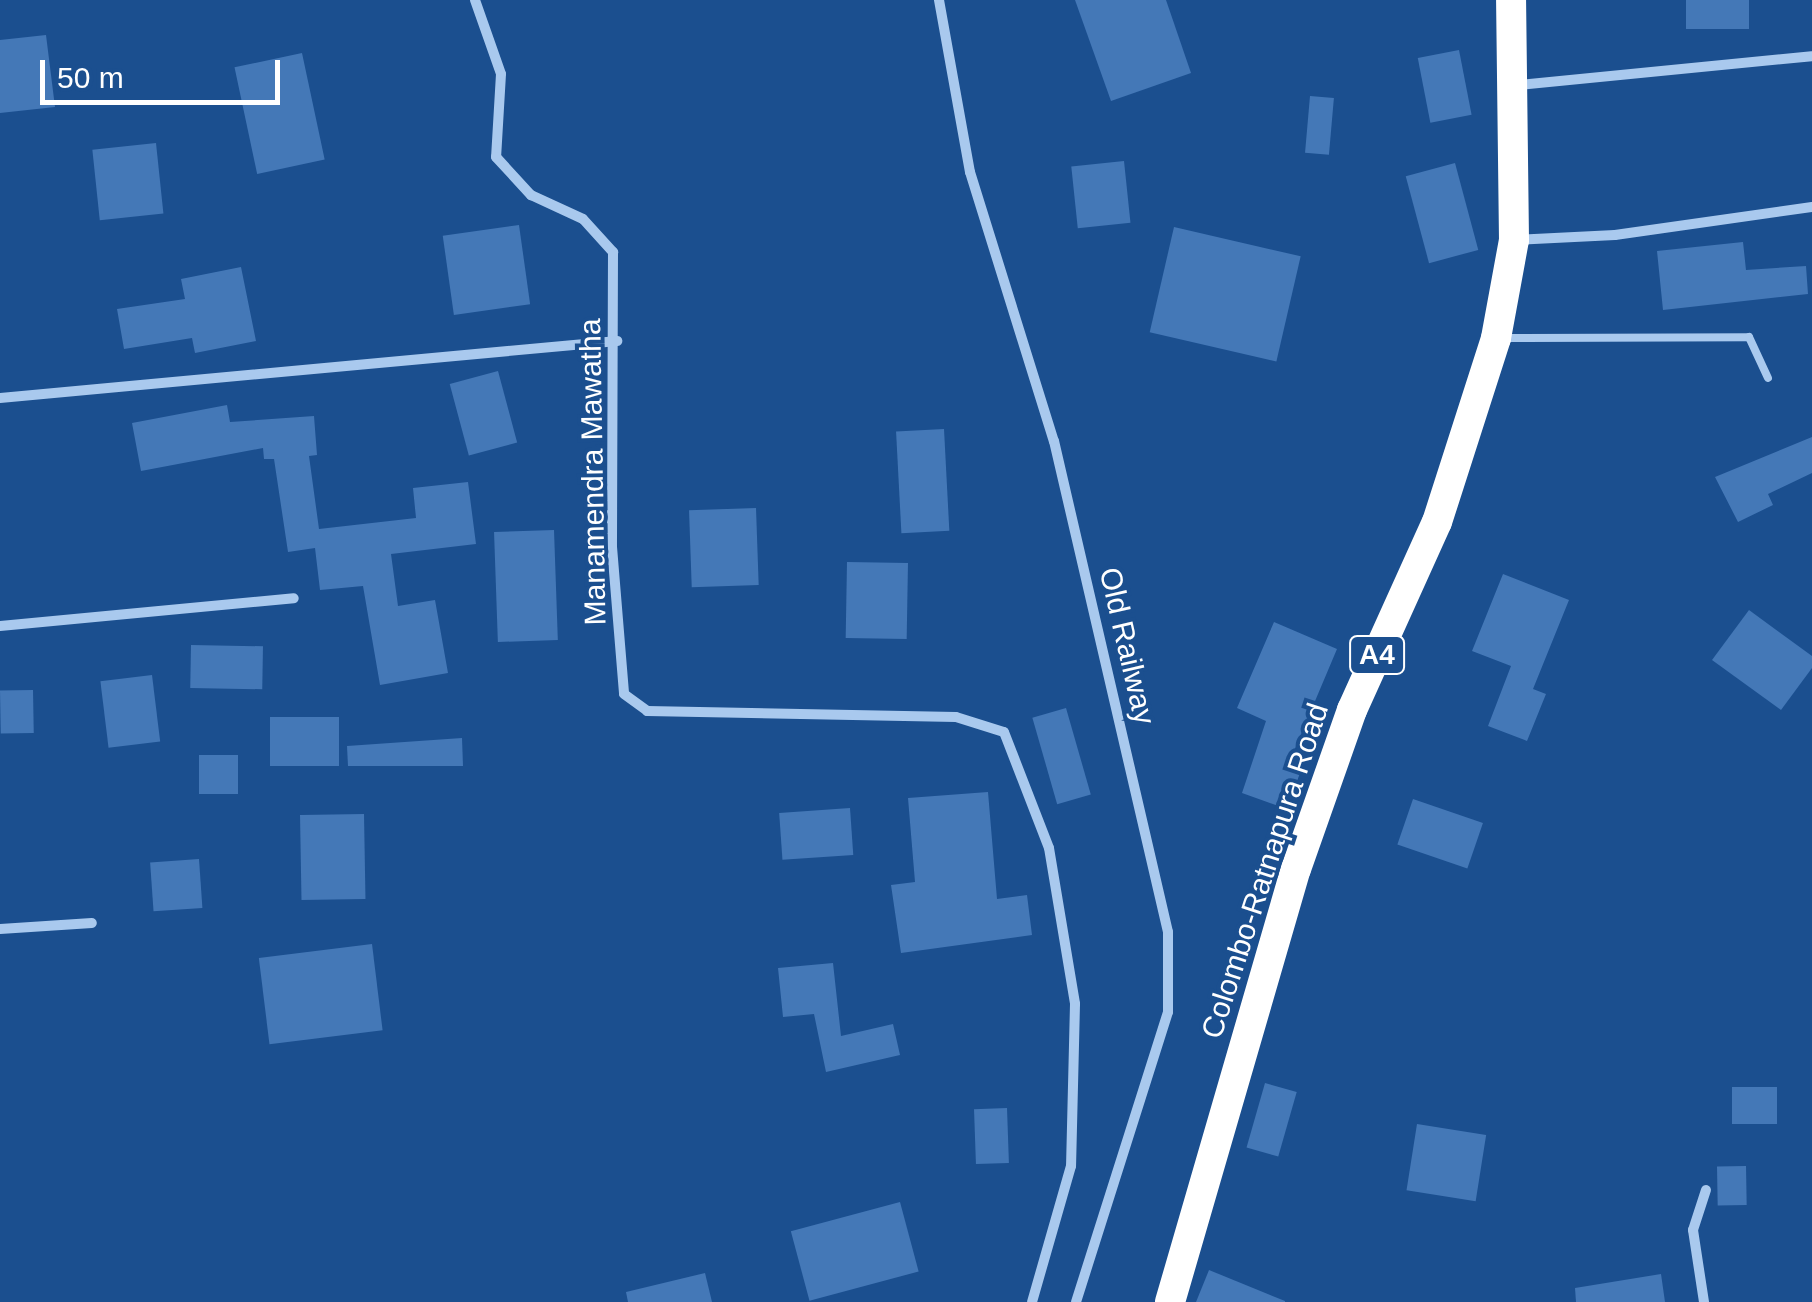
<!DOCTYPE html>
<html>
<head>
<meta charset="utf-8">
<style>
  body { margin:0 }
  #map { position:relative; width:1812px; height:1302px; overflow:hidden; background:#1b4f8f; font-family:Helvetica,sans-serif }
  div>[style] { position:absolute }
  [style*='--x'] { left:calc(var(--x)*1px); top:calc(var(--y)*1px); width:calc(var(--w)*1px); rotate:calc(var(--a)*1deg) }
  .building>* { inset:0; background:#4478b7; transform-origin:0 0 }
  .lane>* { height:8px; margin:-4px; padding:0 4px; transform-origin:4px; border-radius:4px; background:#a9c9ee }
  .street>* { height:10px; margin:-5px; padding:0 5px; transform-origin:5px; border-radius:5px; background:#a9c9ee }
  .highway>* { height:30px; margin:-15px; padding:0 15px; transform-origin:15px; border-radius:15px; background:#fff }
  span { translate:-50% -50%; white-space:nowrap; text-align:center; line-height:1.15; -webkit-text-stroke:8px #1b4f8f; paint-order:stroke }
  .shield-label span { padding:2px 8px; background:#1b4f8f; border:2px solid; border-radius:8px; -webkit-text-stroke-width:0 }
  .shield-label { font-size:28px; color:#fff; font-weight:700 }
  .street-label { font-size:30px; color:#fff }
  .scale { position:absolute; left:40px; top:60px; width:240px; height:45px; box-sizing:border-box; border:5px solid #fff; border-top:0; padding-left:12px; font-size:30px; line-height:35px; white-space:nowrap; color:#fff; -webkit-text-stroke:8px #1b4f8f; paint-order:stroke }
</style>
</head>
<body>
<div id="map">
  <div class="building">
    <div style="clip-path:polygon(1075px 0,1166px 0,1191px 73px,1111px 101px)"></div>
    <div style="left:1686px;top:0;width:63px;height:29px"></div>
    <div style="clip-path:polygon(46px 35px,55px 107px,0 113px,0 40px)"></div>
    <div style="left:1459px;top:50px;width:66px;height:42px;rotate:79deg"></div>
    <div style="left:302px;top:53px;width:109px;height:69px;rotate:78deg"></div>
    <div style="left:1310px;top:96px;width:24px;height:57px;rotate:5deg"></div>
    <div style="left:156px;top:143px;width:71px;height:64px;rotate:84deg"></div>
    <div style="left:1124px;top:161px;width:62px;height:53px;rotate:84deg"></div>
    <div style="left:1455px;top:163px;width:90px;height:51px;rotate:75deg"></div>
    <div style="left:519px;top:225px;width:80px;height:77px;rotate:82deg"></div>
    <div style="left:1174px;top:227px;width:130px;height:108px;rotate:13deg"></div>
    <div style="clip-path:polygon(1743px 242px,1746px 270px,1806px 266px,1808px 294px,1663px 310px,1657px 251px)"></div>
    <div style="clip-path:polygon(241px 267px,256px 341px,195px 353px,192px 338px,124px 349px,117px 309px,185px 299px,181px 279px)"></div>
    <div style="left:498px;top:371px;width:74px;height:50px;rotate:75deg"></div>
    <div style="clip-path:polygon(227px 405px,230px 422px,314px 416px,317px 455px,309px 456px,319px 529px,416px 518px,413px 488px,468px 482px,476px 544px,391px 554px,398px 606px,435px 600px,448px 673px,380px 685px,363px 586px,320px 590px,315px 548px,288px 552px,274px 459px,264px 459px,263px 448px,141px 471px,132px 423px)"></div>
    <div style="left:944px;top:429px;width:102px;height:48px;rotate:87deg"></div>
    <div style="clip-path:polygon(1812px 437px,1812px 473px,1768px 494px,1773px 505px,1738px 522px,1715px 477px)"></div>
    <div style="left:756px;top:508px;width:77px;height:67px;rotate:88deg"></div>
    <div style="left:554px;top:530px;width:110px;height:60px;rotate:88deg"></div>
    <div style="left:847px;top:562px;width:61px;height:76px;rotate:1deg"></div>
    <div style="clip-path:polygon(1503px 574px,1569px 600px,1533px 689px,1546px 694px,1527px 741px,1488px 726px,1511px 666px,1472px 651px)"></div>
    <div style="clip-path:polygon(1749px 610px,1812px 656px,1812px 668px,1781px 710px,1712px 660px)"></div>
    <div style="clip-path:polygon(1274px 622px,1337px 649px,1291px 758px,1304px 762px,1287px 809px,1242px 793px,1266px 721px,1237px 708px)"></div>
    <div style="left:191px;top:645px;width:72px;height:43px;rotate:1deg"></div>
    <div style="left:152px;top:675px;width:67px;height:52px;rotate:83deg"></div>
    <div style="left:33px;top:690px;width:43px;height:33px;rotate:89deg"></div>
    <div style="left:1066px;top:708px;width:90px;height:35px;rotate:74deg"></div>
    <div style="left:270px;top:717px;width:69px;height:49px"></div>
    <div style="clip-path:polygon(462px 738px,463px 766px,348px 766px,347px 746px)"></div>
    <div style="left:238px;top:755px;width:39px;height:39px;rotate:90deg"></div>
    <div style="clip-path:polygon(988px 792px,997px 899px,1027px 895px,1032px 935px,901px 953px,891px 885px,915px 882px,908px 798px)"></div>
    <div style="left:1413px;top:799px;width:74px;height:48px;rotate:19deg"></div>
    <div style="left:850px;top:808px;width:47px;height:71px;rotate:86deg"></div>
    <div style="left:364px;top:814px;width:85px;height:64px;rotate:89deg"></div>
    <div style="left:199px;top:859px;width:49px;height:49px;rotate:86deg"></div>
    <div style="left:372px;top:944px;width:87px;height:114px;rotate:83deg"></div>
    <div style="clip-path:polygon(833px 963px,841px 1036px,893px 1024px,900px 1055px,826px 1072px,814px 1014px,783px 1017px,778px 968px)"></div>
    <div style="left:1265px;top:1083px;width:33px;height:67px;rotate:16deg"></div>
    <div style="left:1732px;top:1087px;width:45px;height:37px"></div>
    <div style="left:1007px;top:1108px;width:55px;height:33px;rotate:88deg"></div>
    <div style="left:1417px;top:1124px;width:70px;height:67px;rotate:9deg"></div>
    <div style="left:1746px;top:1166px;width:39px;height:29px;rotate:89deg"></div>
    <div style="left:900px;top:1202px;width:72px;height:113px;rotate:75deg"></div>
    <div style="clip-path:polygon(1209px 1270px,1285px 1301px,1285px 1302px,1196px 1302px)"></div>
    <div style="clip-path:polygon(705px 1273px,712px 1302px,628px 1302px,626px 1292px)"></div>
    <div style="clip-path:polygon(1661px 1274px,1665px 1302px,1576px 1302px,1575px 1288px)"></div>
  </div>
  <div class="lane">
    <div style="--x:1504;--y:338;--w:245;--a:-0.2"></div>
    <div style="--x:1749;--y:337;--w:45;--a:65.1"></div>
  </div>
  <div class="street">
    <div style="--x:475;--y:0;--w:78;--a:70.6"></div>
    <div style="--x:501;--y:74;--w:83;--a:93.4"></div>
    <div style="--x:496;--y:157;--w:52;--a:47.4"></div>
    <div style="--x:531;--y:195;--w:57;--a:24.8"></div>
    <div style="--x:583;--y:219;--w:45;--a:47.7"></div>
    <div style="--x:613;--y:252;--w:295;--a:90.2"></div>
    <div style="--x:612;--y:547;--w:147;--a:85.3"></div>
    <div style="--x:624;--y:694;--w:29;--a:36"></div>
    <div style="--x:647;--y:711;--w:309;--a:1.1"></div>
    <div style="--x:956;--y:717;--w:50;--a:17.4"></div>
    <div style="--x:1004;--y:732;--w:124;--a:68.8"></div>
    <div style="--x:1049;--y:848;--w:158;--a:80.5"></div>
    <div style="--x:1075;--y:1004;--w:162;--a:91.4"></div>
    <div style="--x:1071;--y:1166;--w:141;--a:106"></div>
    <div style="--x:939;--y:0;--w:175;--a:79.8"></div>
    <div style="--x:970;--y:172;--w:282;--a:72.7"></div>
    <div style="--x:1054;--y:441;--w:504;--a:76.93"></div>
    <div style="--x:1168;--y:932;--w:80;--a:90"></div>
    <div style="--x:1168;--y:1012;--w:304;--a:107.6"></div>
    <div style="--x:1518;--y:85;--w:295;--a:-5.6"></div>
    <div style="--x:1515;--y:240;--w:100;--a:-2.9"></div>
    <div style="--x:1615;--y:235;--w:199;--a:-8.1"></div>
    <div style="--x:0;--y:398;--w:620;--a:-5.28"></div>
    <div style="--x:0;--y:626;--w:295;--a:-5.4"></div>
    <div style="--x:0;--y:929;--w:92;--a:-3.7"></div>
    <div style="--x:1704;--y:1302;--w:73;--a:-98.7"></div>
    <div style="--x:1693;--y:1230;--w:42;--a:-72"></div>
  </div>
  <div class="highway">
    <div style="--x:1170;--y:1302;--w:451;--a:-73.8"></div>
    <div style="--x:1296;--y:869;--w:169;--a:-70.6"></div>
    <div style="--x:1352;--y:710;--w:206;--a:-65.7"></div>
    <div style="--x:1437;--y:522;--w:193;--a:-72.2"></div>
    <div style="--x:1496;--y:338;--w:100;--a:-79.6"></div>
    <div style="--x:1514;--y:240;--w:240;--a:-90.7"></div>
  </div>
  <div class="shield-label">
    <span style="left:1377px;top:655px">A4</span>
  </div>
  <div class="street-label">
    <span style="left:593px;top:472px;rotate:-91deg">Manamendra Mawatha</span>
    <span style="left:1127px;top:646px;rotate:77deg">Old Railway</span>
    <span style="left:1265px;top:871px;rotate:-72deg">Colombo-Ratnapura Road</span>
  </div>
  <div class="scale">50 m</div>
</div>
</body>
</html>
